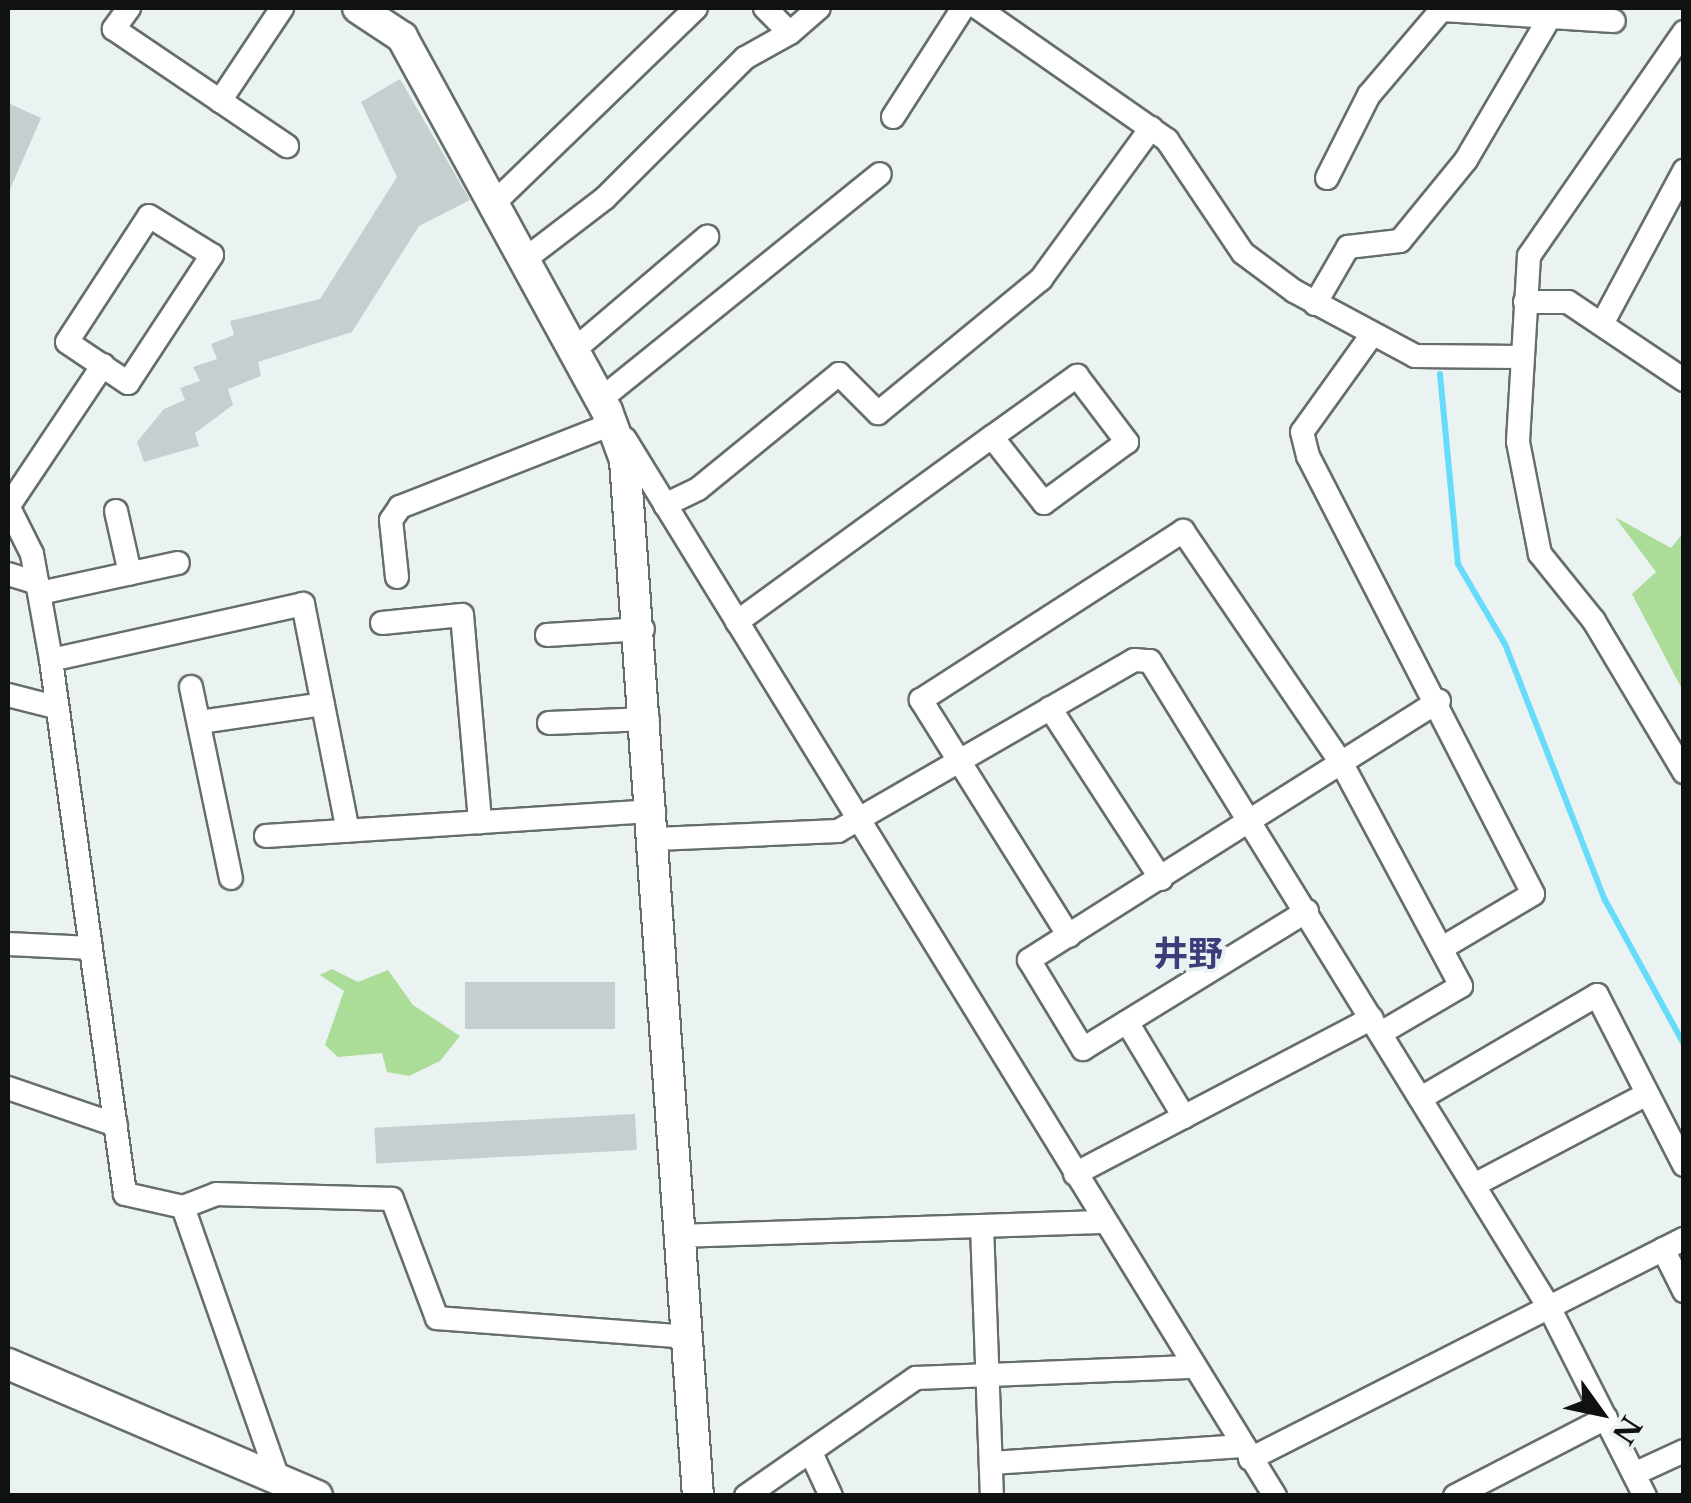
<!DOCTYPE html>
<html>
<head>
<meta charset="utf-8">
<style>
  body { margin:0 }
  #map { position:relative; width:1691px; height:1503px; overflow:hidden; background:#eaf3f1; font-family:"Libre Baskerville","Noto Sans JP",serif }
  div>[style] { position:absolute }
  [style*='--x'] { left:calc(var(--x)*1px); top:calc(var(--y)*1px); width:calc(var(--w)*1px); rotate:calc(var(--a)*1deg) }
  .green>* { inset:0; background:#abdc98 }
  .stream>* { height:6px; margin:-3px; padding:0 3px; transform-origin:3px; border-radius:3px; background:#67dbfa }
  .building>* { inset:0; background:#c6cfcf; transform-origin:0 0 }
  .roads { filter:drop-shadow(2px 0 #666e6c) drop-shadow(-2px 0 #666e6c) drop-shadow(0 2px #666e6c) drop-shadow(0 -2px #666e6c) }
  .street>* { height:22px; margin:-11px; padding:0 11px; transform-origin:11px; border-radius:11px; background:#fff }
  .secondary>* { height:30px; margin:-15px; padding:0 15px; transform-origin:15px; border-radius:15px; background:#fff }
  span { translate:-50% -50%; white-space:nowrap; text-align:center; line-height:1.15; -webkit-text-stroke:8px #eaf3f1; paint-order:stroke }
  .quarter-label { font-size:35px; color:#3c3e7a; font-weight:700 }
  .frame { position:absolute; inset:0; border:10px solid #0f1211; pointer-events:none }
  .north { position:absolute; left:1551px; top:1363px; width:100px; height:100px; -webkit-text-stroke:8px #eaf3f1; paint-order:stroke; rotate:123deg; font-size:28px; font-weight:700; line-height:40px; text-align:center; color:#0f1211 }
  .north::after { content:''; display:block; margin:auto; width:35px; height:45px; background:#0f1211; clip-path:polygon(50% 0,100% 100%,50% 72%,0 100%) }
</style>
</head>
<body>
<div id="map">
  <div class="green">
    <div style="clip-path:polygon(1615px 517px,1671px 548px,1683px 533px,1683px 691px,1632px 594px,1656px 572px)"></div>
    <div style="clip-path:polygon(332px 969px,358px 982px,388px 970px,413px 1005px,460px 1036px,440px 1061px,409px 1076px,387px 1072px,382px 1053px,338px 1057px,325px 1045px,344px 991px,320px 975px)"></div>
  </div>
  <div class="stream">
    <div style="--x:1440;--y:374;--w:191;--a:84.6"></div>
    <div style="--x:1458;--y:564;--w:93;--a:59.6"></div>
    <div style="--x:1505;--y:644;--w:275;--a:68.7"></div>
    <div style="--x:1605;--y:900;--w:164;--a:61.3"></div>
  </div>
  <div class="building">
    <div style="clip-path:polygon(400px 79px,470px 200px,419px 226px,352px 332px,258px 362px,261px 376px,228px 389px,233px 405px,195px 433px,199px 446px,144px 462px,137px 442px,164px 409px,185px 400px,180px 388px,200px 381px,193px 367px,217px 359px,211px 344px,234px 335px,230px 321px,320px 299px,397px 177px,361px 102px)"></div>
    <div style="clip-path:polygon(8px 103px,41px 118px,8px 194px)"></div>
    <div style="left:615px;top:982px;width:47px;height:150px;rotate:90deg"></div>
    <div style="left:635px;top:1114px;width:36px;height:261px;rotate:87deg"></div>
  </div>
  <div class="roads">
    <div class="street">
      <div style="--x:129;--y:8;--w:26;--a:126"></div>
      <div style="--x:114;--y:29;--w:209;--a:34.1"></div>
      <div style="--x:765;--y:8;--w:35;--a:45"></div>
      <div style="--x:790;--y:33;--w:38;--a:-41"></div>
      <div style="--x:978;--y:8;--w:231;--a:34.9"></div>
      <div style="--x:1167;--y:140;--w:136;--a:56.1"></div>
      <div style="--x:1243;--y:253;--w:64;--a:36.7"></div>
      <div style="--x:1294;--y:291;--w:137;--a:28.2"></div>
      <div style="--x:1415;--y:356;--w:105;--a:0.5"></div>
      <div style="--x:1443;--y:10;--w:171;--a:3.7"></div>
      <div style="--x:1684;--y:32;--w:272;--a:124.7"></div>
      <div style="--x:1529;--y:256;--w:186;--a:93.4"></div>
      <div style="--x:1518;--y:442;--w:114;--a:78.9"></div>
      <div style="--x:1540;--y:554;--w:86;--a:51.1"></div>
      <div style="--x:1594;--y:621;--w:176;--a:59.2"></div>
      <div style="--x:220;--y:101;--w:112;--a:-56.3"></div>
      <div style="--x:893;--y:117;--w:130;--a:-57.3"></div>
      <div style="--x:1327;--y:178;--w:93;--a:-63.2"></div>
      <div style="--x:1369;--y:95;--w:114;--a:-49.6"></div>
      <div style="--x:493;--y:204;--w:282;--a:-44"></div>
      <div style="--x:149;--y:216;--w:74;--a:31.8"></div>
      <div style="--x:212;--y:255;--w:153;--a:123.3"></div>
      <div style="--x:128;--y:383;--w:73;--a:-146.1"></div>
      <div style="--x:67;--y:342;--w:150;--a:-56.9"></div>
      <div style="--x:524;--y:260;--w:102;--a:-37.4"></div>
      <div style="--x:605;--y:198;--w:198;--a:-45"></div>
      <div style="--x:745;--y:58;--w:51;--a:-29.1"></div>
      <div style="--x:1525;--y:302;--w:43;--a:0"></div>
      <div style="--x:1568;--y:302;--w:140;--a:33.9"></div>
      <div style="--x:1315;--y:304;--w:66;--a:-59.9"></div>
      <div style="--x:1348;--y:247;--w:52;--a:-6.6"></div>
      <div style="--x:1400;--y:241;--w:104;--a:-50.8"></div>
      <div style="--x:1466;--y:160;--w:166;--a:-59.6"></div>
      <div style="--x:1602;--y:324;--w:174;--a:-61.8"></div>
      <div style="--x:1371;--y:336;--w:118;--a:125.7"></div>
      <div style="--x:1302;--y:432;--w:25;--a:76"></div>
      <div style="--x:1308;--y:456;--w:492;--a:62.8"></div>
      <div style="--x:1533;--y:894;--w:106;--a:149.3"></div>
      <div style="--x:574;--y:350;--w:175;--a:-40.4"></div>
      <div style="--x:601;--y:399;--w:358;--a:-38.9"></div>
      <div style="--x:625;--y:439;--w:1241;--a:58.41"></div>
      <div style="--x:665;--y:505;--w:37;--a:-26"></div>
      <div style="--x:698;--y:489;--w:182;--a:-39.2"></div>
      <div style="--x:839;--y:374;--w:55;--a:45"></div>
      <div style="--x:878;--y:413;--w:211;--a:-39.4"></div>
      <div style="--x:1041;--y:279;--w:187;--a:-53.9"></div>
      <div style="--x:8;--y:506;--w:54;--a:63.4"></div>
      <div style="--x:32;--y:554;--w:108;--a:79.8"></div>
      <div style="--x:51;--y:660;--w:539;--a:82.11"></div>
      <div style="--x:125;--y:1194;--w:59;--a:12.6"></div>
      <div style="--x:183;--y:1207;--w:287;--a:70.7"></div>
      <div style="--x:8;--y:507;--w:171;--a:-56.2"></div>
      <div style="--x:116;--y:511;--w:64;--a:77.3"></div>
      <div style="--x:8;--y:574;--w:31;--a:17"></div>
      <div style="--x:397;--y:577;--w:57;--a:-96"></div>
      <div style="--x:391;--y:520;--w:16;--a:-55"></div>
      <div style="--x:400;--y:507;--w:228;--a:-21.4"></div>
      <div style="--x:40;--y:593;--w:141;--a:-12.3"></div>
      <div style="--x:737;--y:622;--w:315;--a:-36"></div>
      <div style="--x:992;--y:437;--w:105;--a:-35.7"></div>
      <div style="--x:1077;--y:376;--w:83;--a:52.9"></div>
      <div style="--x:1127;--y:442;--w:103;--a:143.7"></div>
      <div style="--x:1044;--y:503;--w:84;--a:-128.2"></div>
      <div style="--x:382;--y:623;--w:80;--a:-5.7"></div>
      <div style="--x:462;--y:615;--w:208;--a:85"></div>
      <div style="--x:547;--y:635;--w:96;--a:-3.6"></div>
      <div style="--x:51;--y:660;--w:258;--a:-12.5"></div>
      <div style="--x:303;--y:604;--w:231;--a:78.8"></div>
      <div style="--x:191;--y:687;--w:195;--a:78.2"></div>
      <div style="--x:8;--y:695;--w:49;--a:14.3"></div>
      <div style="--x:1050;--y:708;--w:204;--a:57"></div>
      <div style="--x:200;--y:722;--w:124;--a:-8.3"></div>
      <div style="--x:549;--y:723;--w:99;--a:-2.3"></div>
      <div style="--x:266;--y:836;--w:389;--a:-3.7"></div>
      <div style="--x:656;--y:839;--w:182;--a:-2.5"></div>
      <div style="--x:838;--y:831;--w:342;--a:-30"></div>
      <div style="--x:1134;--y:660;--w:16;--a:4"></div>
      <div style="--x:1150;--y:661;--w:762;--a:58.31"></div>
      <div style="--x:1550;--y:1309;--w:210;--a:63.1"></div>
      <div style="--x:1307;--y:911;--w:263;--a:148.4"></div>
      <div style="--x:1083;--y:1049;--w:104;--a:-121.2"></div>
      <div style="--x:1029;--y:960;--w:485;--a:-32.3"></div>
      <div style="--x:1069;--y:936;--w:279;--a:-122.1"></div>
      <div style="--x:921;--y:700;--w:312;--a:-32.8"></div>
      <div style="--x:1183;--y:531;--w:282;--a:55.7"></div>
      <div style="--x:1342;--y:764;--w:252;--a:61.8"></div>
      <div style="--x:1461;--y:986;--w:93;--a:149.6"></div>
      <div style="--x:8;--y:944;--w:83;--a:2.8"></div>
      <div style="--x:1127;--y:1022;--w:111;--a:59"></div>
      <div style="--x:8;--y:1088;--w:114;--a:18.9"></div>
      <div style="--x:1421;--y:1098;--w:204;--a:-30.3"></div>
      <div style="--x:1597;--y:995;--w:191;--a:62.9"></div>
      <div style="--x:1075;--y:1174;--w:335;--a:-27.7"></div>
      <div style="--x:1474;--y:1185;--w:195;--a:-27.7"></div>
      <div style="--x:183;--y:1207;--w:36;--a:-21"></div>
      <div style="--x:217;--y:1194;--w:175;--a:1.6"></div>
      <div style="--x:392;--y:1199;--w:127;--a:69.3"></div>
      <div style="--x:437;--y:1318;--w:252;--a:4.3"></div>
      <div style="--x:982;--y:1226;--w:270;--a:87.9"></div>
      <div style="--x:681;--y:1236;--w:424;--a:-1.9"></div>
      <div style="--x:1663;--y:1249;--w:47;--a:63.4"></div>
      <div style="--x:812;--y:1455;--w:45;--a:65.1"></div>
      <div style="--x:1250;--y:1459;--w:487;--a:-26.9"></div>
      <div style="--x:992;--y:1463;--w:251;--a:-3.9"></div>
      <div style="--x:1634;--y:1474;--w:55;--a:-24.7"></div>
      <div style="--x:746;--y:1496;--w:207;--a:-34.8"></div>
      <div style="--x:916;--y:1378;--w:278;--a:-2.3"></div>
      <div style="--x:1455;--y:1496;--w:170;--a:-27.3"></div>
    </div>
    <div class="secondary">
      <div style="--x:358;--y:8;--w:53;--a:33.4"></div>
      <div style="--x:402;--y:37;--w:426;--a:61.3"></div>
      <div style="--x:607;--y:411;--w:52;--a:69.8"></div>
      <div style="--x:625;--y:460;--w:1039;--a:85.97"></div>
      <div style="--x:8;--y:1364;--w:336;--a:23.1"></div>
    </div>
  </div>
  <div class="quarter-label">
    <span style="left:1188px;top:954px">井野</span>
  </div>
  <div class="frame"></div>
  <div class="north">N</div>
</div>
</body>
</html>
